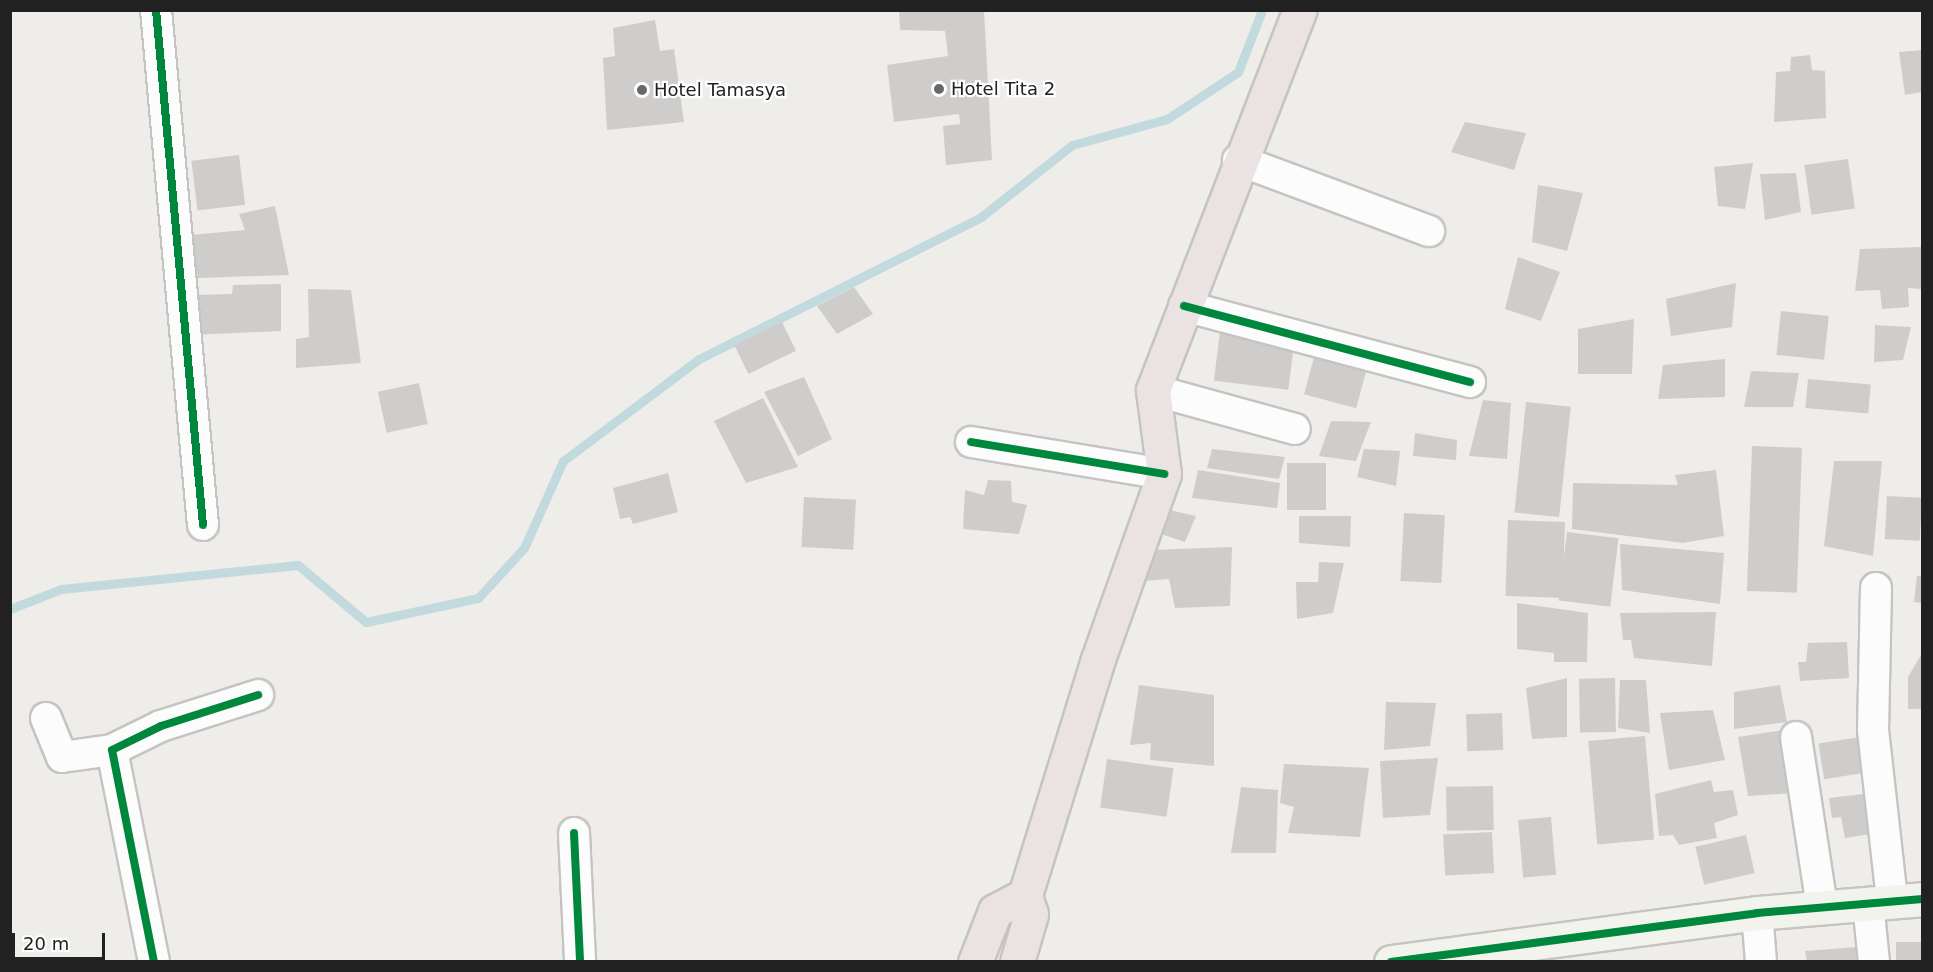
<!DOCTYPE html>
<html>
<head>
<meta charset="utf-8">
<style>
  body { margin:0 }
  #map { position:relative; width:1933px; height:972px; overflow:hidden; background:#efedea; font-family:"DejaVu Sans",sans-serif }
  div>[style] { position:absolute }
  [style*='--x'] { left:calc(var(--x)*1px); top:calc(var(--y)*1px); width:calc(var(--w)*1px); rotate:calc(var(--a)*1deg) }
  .stream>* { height:9px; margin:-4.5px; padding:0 4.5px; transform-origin:4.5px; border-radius:4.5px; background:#c2dadd }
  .building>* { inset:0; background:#cfcdcb; transform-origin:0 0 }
  .roads { filter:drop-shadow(2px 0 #c5c4c2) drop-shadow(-2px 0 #c5c4c2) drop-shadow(0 2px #c5c4c2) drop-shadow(0 -2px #c5c4c2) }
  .street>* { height:30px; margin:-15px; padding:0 15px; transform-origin:15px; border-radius:15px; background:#fdfcfc }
  .secondary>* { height:33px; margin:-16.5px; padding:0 16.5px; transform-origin:16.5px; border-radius:16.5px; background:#f3f3ed }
  .highway>* { height:33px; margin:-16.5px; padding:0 16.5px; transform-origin:16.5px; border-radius:16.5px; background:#eae2e3 }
  .cycleway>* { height:8px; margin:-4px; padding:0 4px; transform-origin:4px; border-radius:4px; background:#00873e }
  .dots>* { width:16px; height:16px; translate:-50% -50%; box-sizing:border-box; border:3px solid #fff; border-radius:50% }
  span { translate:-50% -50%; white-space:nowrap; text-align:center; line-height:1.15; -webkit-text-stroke:4.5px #fff; paint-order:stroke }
  .poi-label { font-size:18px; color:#212121 }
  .left { translate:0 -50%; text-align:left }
  .frame { position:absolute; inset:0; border:12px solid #212121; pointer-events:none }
  .scale { position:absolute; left:12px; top:933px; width:93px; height:27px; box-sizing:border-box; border:3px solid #212121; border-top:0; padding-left:8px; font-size:18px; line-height:21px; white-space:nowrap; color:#212121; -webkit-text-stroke:4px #fff; paint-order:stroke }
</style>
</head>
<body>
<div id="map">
  <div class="stream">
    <div style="--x:10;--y:609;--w:55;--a:-21.4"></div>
    <div style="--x:61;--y:589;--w:238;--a:-5.8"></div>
    <div style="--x:298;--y:565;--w:89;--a:40"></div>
    <div style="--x:366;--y:622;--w:115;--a:-12.1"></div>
    <div style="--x:478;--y:598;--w:68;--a:-47.4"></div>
    <div style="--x:524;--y:548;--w:95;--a:-65.9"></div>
    <div style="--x:563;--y:461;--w:170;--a:-36.9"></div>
    <div style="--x:699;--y:359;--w:316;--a:-26.7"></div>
    <div style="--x:981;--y:217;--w:116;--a:-38.4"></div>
    <div style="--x:1072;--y:145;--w:98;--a:-15.3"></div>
    <div style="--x:1167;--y:119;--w:85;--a:-33.5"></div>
    <div style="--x:1238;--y:72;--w:66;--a:-68.8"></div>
  </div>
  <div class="building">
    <div style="clip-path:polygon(899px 10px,984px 10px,992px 160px,946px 165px,943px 126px,960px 124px,959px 114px,894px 122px,887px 65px,948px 56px,945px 31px,900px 30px)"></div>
    <div style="clip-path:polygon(655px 20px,660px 51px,674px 49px,684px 122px,607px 130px,603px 58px,615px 56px,613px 28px)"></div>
    <div style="clip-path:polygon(1922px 50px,1922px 92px,1905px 95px,1899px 52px)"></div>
    <div style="clip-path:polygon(1810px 55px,1812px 70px,1825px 71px,1826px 118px,1774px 122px,1776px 72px,1790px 71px,1791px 57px)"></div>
    <div style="clip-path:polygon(1465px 122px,1526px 133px,1514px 170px,1451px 152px)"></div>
    <div style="left:239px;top:155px;width:50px;height:48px;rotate:83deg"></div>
    <div style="left:1848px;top:159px;width:50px;height:44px;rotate:82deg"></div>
    <div style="clip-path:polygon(1753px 163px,1745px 209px,1718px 206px,1714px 167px)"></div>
    <div style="clip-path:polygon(1796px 173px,1801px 212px,1765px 220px,1760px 174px)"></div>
    <div style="clip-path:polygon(1538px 185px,1583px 193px,1567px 251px,1532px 242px)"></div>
    <div style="clip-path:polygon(275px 206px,289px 275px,198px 278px,191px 235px,245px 230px,239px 214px)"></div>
    <div style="clip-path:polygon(1922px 247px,1922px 289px,1908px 288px,1909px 307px,1882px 309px,1880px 290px,1855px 291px,1860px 249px)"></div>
    <div style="clip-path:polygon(1518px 257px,1560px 272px,1541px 321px,1505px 309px)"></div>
    <div style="clip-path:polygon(1736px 283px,1732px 327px,1671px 336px,1666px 299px)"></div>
    <div style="clip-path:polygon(281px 284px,281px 331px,192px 335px,192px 295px,232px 294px,233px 285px)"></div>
    <div style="clip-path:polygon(854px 287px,873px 314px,837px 334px,817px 306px)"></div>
    <div style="clip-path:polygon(308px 289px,351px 290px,361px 363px,296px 368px,296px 339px,309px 337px)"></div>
    <div style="left:1781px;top:311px;width:48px;height:44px;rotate:6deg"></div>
    <div style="clip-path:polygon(1634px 319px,1632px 374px,1578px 374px,1578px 329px)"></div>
    <div style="left:782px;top:322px;width:32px;height:53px;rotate:64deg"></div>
    <div style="clip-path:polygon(1875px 325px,1911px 327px,1903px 360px,1874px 362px)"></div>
    <div style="left:1220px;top:331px;width:75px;height:50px;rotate:7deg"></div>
    <div style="left:1317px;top:346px;width:54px;height:50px;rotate:15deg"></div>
    <div style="clip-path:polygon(1725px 359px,1725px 397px,1658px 399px,1663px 365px)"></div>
    <div style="clip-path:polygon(1751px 371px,1799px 373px,1793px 407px,1744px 407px)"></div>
    <div style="clip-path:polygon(804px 377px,832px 439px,798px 456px,764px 392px)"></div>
    <div style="left:1808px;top:379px;width:63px;height:29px;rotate:5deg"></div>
    <div style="left:419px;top:383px;width:42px;height:42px;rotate:78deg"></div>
    <div style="clip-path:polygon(763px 398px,798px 467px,746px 483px,714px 421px)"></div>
    <div style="clip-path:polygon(1483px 400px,1511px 403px,1507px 459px,1469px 456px)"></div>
    <div style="left:1526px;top:402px;width:45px;height:111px;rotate:6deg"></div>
    <div style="clip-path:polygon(1331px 421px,1371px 422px,1356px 461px,1319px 456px)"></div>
    <div style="clip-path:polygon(1415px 433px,1457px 440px,1456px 460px,1413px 456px)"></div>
    <div style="left:1752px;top:446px;width:50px;height:145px;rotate:2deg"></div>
    <div style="clip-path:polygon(1212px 449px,1285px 457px,1279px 479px,1207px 468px)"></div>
    <div style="clip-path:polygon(1364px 449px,1400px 451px,1396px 486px,1357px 477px)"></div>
    <div style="clip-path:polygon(1834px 461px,1882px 461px,1873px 556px,1824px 546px)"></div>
    <div style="left:1287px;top:463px;width:39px;height:47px"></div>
    <div style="clip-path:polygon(1198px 470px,1280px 483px,1277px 508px,1192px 498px)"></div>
    <div style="clip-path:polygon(1716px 470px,1724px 536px,1683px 543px,1572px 529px,1573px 483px,1678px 485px,1675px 475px)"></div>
    <div style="clip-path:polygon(668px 473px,678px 512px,633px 524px,630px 517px,620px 519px,613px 488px)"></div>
    <div style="clip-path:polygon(988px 480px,1011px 481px,1012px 502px,1027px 505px,1019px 534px,963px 529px,965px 490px,984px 495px)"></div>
    <div style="left:1887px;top:496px;width:35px;height:43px;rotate:3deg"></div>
    <div style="left:804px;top:497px;width:52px;height:50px;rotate:3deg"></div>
    <div style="clip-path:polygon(1165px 509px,1196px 516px,1185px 542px,1158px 533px)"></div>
    <div style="left:1404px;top:513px;width:41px;height:68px;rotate:3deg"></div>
    <div style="clip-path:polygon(1299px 516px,1351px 516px,1350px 547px,1299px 543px)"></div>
    <div style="left:1565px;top:522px;width:76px;height:57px;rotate:92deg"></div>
    <div style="left:1567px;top:532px;width:52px;height:69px;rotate:7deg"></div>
    <div style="clip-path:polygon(1620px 544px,1724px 553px,1720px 604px,1622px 590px)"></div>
    <div style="clip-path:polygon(1232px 547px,1230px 606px,1175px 608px,1169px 579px,1141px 581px,1150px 550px)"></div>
    <div style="clip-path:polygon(1319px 562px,1344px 563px,1333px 613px,1297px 619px,1296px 582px,1318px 582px)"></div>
    <div style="clip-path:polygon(1917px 576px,1922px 576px,1922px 603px,1914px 602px)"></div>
    <div style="clip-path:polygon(1517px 603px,1588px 613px,1587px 662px,1554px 662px,1554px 653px,1517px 649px)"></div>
    <div style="clip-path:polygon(1716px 612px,1712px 666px,1634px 658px,1631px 640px,1623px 640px,1620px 613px)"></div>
    <div style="clip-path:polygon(1847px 642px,1849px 678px,1800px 681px,1798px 662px,1806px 662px,1808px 643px)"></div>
    <div style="clip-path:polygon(1922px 653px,1922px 709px,1908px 709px,1908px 677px)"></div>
    <div style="clip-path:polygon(1567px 678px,1567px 737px,1532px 739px,1526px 688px)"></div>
    <div style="left:1615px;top:678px;width:54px;height:36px;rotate:89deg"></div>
    <div style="clip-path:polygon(1620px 680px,1646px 680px,1650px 733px,1618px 728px)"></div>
    <div style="clip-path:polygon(1139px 685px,1214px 695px,1214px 766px,1150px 760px,1151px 743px,1130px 745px)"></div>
    <div style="clip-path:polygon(1780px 685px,1787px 722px,1734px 729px,1734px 692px)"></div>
    <div style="clip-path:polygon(1386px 702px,1436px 703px,1430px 746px,1384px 750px)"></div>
    <div style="clip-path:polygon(1713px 710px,1725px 760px,1669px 770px,1660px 713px)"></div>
    <div style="left:1502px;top:713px;width:37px;height:36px;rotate:88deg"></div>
    <div style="clip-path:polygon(1790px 729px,1794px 793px,1748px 796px,1738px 737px)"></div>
    <div style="left:1645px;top:736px;width:104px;height:57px;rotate:85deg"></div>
    <div style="left:1860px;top:737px;width:36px;height:42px;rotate:81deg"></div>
    <div style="clip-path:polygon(1438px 758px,1430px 815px,1383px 818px,1380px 761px)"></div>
    <div style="left:1107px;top:759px;width:67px;height:49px;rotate:8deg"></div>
    <div style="clip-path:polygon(1284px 764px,1369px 768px,1360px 837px,1288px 833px,1294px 807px,1280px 803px)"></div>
    <div style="clip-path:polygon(1711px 780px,1714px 792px,1733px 790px,1738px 815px,1714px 823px,1717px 838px,1679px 845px,1673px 835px,1659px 836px,1655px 794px)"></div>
    <div style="left:1493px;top:786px;width:44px;height:47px;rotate:89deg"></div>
    <div style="clip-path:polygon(1241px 787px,1278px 790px,1276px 853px,1231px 853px)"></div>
    <div style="clip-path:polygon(1863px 794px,1870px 834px,1845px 838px,1841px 817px,1832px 818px,1829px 798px)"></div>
    <div style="left:1551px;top:817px;width:58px;height:33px;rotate:85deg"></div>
    <div style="left:1492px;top:832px;width:41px;height:49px;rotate:87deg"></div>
    <div style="left:1746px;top:835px;width:39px;height:52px;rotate:77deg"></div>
    <div style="left:1922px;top:942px;width:20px;height:26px;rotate:90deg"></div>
    <div style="clip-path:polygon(1857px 947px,1859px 962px,1807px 962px,1805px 951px)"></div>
  </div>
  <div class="roads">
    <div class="street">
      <div style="--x:156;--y:10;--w:517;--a:84.79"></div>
      <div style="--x:1238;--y:160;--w:204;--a:20.4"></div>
      <div style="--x:1184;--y:306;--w:296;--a:14.9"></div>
      <div style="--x:1153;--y:390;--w:147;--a:15.4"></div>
      <div style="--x:971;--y:442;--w:196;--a:9.4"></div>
      <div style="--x:1876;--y:588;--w:142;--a:91.2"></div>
      <div style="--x:1873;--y:730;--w:171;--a:83.6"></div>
      <div style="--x:46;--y:718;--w:42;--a:67.7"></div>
      <div style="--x:62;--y:757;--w:50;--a:-8"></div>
      <div style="--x:1796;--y:737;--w:172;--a:81.3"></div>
      <div style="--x:574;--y:833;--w:129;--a:87.3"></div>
      <div style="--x:1868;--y:903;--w:59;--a:84.2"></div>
      <div style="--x:1757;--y:913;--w:49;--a:85.3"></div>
      <div style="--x:154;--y:962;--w:216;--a:-101.2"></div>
      <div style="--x:112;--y:750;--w:55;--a:-26.1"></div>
      <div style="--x:161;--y:726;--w:102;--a:-17.7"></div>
    </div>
    <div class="secondary">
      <div style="--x:1391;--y:962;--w:369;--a:-7.6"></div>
      <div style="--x:1757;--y:913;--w:166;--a:-4.8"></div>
    </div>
    <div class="highway">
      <div style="--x:975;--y:962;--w:55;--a:-68.6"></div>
      <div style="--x:995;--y:911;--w:34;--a:-28"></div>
      <div style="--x:1017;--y:962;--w:50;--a:-73.7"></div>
      <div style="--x:1031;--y:914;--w:20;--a:-108"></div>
      <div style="--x:1025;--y:895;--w:244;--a:-72.8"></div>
      <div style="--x:1097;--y:662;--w:200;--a:-70.4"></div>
      <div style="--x:1164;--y:474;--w:85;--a:-97.5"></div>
      <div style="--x:1153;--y:390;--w:407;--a:-68.9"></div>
    </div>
  </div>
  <div class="cycleway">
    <div style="--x:156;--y:10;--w:517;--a:84.79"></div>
    <div style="--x:1184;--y:306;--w:296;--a:14.9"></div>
    <div style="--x:971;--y:442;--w:196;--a:9.4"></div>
    <div style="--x:574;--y:833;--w:129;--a:87.3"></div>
    <div style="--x:154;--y:962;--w:216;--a:-101.2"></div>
    <div style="--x:112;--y:750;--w:55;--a:-26.1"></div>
    <div style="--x:161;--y:726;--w:102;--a:-17.7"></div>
    <div style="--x:1391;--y:962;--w:369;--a:-7.6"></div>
    <div style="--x:1757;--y:913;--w:166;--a:-4.8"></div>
  </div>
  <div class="dots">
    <div style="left:939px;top:89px;background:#696867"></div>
    <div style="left:642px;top:90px;background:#696867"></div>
  </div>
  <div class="poi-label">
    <span class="left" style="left:951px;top:89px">Hotel Tita 2</span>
    <span class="left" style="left:654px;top:90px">Hotel Tamasya</span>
  </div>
  <div class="frame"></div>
  <div class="scale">20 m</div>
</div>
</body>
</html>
